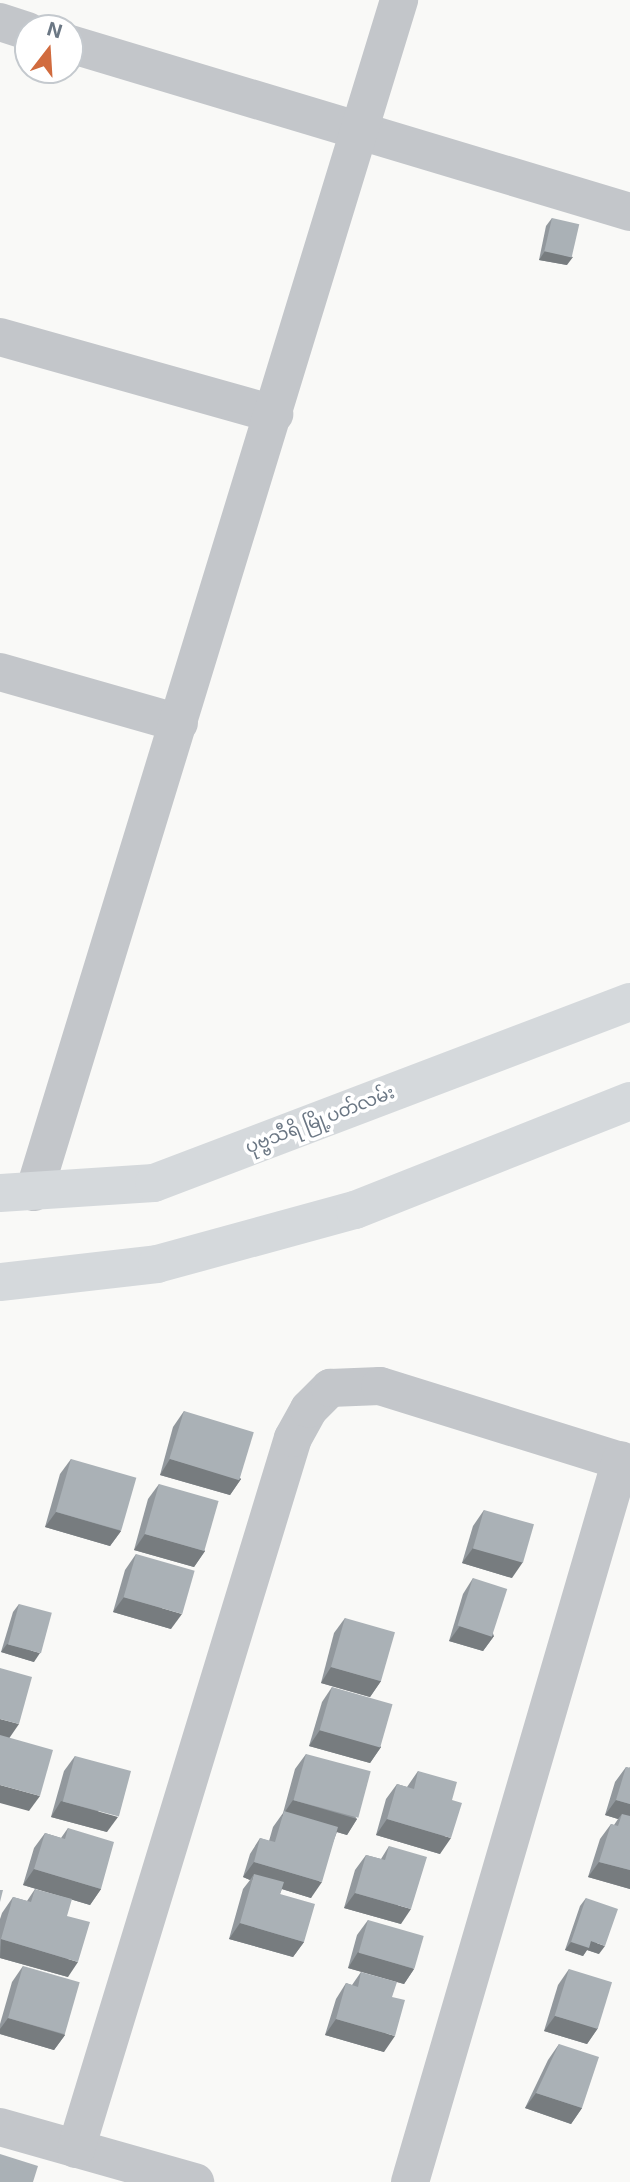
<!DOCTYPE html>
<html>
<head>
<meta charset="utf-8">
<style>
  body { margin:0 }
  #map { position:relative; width:630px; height:2182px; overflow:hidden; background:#f9f9f7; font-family:Inter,"Noto Sans Myanmar",sans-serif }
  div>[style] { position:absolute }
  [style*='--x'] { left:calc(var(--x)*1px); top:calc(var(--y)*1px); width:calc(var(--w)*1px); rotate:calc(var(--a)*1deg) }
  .street>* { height:38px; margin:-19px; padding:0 19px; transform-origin:19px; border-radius:19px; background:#c3c6ca }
  .primary>* { height:38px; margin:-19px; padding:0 19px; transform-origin:19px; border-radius:19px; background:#d5d9dc }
  .wall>* { inset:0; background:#92989d }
  .shaded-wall>* { inset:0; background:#777c7f }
  .building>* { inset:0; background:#aab1b6; transform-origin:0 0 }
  span { translate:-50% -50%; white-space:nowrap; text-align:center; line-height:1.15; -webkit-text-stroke:7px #fff; paint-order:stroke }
  .street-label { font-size:18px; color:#6b7784 }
  .north { position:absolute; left:14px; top:14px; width:70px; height:70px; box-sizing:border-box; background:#fff; border:2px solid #c4c9ce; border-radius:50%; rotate:17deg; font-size:19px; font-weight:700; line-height:28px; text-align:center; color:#6b7784 }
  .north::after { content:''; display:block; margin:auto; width:24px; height:32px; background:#d16b3e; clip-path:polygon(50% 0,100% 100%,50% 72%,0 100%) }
</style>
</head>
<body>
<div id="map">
  <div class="street">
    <div style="--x:0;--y:22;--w:29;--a:18"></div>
    <div style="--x:70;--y:44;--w:585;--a:16.7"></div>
    <div style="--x:0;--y:337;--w:285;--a:15.7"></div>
    <div style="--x:0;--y:672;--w:186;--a:15.9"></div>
    <div style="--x:34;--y:1192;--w:1247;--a:-72.97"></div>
    <div style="--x:0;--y:2127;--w:203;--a:15.8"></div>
    <div style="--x:76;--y:2149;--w:743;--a:-73.03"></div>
    <div style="--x:293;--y:1438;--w:33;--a:-61"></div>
    <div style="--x:309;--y:1409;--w:30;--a:-45"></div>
    <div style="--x:330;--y:1388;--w:50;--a:-2.3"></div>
    <div style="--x:380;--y:1386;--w:262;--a:17.3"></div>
    <div style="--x:410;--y:2182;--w:752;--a:-73.71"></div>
  </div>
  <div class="primary">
    <div style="--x:0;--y:1193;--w:154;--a:-3.7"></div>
    <div style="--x:154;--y:1183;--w:509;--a:-20.82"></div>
    <div style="--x:0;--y:1282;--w:158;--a:-6.5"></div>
    <div style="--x:157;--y:1264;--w:205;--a:-15.3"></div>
    <div style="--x:355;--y:1210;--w:296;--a:-21.6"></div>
  </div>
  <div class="wall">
    <div style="clip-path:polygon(552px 218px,567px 265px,539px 260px,546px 226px)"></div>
    <div style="clip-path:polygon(184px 1411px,241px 1479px,230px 1495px,160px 1475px,173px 1427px)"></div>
    <div style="clip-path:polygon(71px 1459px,121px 1531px,110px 1546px,45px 1527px,60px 1474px)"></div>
    <div style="clip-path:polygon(159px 1484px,205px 1551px,194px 1567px,134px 1550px,148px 1499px)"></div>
    <div style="clip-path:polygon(484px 1510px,512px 1578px,462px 1563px,473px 1526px)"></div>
    <div style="clip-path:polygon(136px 1554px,171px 1629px,113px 1612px,125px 1570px)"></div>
    <div style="clip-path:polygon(473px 1578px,494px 1636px,483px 1651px,449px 1641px,463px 1594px)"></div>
    <div style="clip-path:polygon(19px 1604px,34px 1662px,1px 1652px,13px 1612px)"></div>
    <div style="clip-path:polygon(345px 1618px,381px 1681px,370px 1697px,321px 1683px,334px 1633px)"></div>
    <div style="clip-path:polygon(332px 1687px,381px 1747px,370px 1763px,309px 1746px,322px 1702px)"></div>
    <div style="clip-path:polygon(306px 1754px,357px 1819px,347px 1835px,337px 1832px,311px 1898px,282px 1889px,280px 1894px,304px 1942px,293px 1957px,229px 1939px,243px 1889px,250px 1880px,243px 1877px,250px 1854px,260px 1838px,269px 1841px,273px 1827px,283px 1813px,295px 1769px)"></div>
    <div style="clip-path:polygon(75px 1756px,107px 1832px,51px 1817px,64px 1771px)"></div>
    <div style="clip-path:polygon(626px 1767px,629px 1768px,630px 1767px,630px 1889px,588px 1877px,600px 1839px,611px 1824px,614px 1825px,618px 1819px,605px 1815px,615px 1782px)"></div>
    <div style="clip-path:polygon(418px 1771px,452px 1800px,440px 1854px,376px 1835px,386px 1799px,397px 1784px,407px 1787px)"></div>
    <div style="clip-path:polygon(68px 1828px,101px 1889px,90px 1905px,23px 1885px,34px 1848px,45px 1833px,61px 1838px)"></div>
    <div style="clip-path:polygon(389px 1846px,401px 1924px,344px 1908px,355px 1870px,366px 1855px,381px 1859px)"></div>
    <div style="clip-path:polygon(35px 1889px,67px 1916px,68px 1977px,0 1958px,0 1919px,2px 1913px,13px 1897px,27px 1901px)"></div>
    <div style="clip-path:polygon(586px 1898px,599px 1954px,587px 1950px,583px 1956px,565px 1950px,580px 1906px)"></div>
    <div style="clip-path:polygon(368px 1920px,414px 1969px,404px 1984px,348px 1968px,357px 1935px)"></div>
    <div style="clip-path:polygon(23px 1966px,65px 2035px,54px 2050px,0 2034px,0 2024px,12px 1982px)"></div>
    <div style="clip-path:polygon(569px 1969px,598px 2028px,587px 2044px,544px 2031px,558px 1985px)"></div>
    <div style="clip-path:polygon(361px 1972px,392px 1997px,384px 2052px,325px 2035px,336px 1999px,346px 1983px,352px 1985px)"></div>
    <div style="clip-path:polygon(559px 2044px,582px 2108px,571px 2124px,525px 2108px,548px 2060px)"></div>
  </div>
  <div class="shaded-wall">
    <div style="clip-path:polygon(545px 251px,573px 257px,567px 265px,539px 260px)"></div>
    <div style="clip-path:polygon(170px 1459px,241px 1479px,230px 1495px,160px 1475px)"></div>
    <div style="clip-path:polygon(56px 1512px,121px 1531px,110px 1546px,45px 1527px)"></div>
    <div style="clip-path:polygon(145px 1534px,205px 1551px,194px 1567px,134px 1550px)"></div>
    <div style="clip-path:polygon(473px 1548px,523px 1562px,512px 1578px,462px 1563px)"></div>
    <div style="clip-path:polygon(124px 1597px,182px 1614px,171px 1629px,113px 1612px)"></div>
    <div style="clip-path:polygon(460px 1626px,494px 1636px,483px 1651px,449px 1641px)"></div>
    <div style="clip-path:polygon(7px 1644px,40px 1653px,34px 1662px,1px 1652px)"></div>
    <div style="clip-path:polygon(331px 1667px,381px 1681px,370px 1697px,321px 1683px)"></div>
    <div style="clip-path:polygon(0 1719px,19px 1724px,8px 1740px,0 1738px)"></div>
    <div style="clip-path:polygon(320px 1730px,381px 1747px,370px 1763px,309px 1746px)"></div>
    <div style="clip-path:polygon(0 1785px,40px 1796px,29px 1811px,0 1803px)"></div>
    <div style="clip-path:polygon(293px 1800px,357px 1819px,347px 1835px,282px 1816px)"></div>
    <div style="clip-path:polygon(616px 1800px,630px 1804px,630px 1823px,622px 1814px,618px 1819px,605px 1815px)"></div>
    <div style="clip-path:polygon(61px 1801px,118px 1817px,107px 1832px,51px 1817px)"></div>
    <div style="clip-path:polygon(387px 1819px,451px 1838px,440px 1854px,376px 1835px)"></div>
    <div style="clip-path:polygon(254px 1862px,322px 1882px,311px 1898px,252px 1880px,254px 1874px,250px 1880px,243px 1877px)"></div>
    <div style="clip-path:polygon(599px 1862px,630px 1870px,630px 1889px,588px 1877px)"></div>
    <div style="clip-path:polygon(34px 1869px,101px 1889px,90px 1905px,23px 1885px)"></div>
    <div style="clip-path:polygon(355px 1893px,411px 1909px,401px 1924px,344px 1908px)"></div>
    <div style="clip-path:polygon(240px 1923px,304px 1942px,293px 1957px,229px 1939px)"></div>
    <div style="clip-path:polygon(1px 1939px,78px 1962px,68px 1977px,0 1958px)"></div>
    <div style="clip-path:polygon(591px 1941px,605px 1946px,599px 1954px,587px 1950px,583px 1956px,565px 1950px,571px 1942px)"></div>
    <div style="clip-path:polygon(358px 1952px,414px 1969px,404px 1984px,348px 1968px)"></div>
    <div style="clip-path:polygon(555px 2016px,598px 2028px,587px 2044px,544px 2031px)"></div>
    <div style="clip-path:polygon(8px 2018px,65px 2035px,54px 2050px,0 2034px,0 2029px)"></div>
    <div style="clip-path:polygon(336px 2019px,395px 2036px,384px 2052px,325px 2035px)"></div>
    <div style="clip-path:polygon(536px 2093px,582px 2108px,571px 2124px,525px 2108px)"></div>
  </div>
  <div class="building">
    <div style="left:552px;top:218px;width:28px;height:34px;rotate:13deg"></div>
    <div style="left:184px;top:1411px;width:73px;height:50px;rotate:17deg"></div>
    <div style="left:71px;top:1459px;width:68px;height:55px;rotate:16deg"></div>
    <div style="left:159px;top:1484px;width:62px;height:52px;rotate:16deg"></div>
    <div style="left:484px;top:1510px;width:52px;height:40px;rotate:16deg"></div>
    <div style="left:136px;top:1554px;width:61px;height:45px;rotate:16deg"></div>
    <div style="left:473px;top:1578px;width:36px;height:50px;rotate:18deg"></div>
    <div style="left:19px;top:1604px;width:34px;height:42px;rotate:15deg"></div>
    <div style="left:345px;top:1618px;width:52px;height:51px;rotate:16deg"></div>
    <div style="clip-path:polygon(0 1668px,32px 1677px,19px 1724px,0 1719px)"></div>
    <div style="left:332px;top:1687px;width:63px;height:45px;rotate:16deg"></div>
    <div style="clip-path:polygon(0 1735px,53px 1750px,40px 1796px,0 1785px)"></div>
    <div style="left:306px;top:1754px;width:67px;height:48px;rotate:15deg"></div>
    <div style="left:75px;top:1756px;width:58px;height:47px;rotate:15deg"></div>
    <div style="clip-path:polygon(626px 1767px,630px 1768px,630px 1804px,616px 1800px)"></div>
    <div style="clip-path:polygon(418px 1771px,457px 1782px,452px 1800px,462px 1803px,451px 1838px,387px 1819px,397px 1784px,414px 1789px)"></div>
    <div style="clip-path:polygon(284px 1811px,338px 1827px,322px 1882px,254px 1862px,260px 1838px,275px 1842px)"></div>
    <div style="clip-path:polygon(622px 1814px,630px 1816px,630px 1870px,599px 1862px,611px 1824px,618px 1826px)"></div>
    <div style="clip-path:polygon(68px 1828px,114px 1842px,101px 1889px,34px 1869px,45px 1833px,65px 1839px)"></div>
    <div style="clip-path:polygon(389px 1846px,427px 1857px,411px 1909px,355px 1893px,366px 1855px,385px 1860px)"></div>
    <div style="clip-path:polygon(254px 1874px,284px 1882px,280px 1894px,315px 1904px,304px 1942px,240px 1923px)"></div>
    <div style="clip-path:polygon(35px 1889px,72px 1899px,67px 1916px,90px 1922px,78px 1962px,1px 1939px,13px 1897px,31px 1902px)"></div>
    <div style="clip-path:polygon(0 1890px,3px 1890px,0 1902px)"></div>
    <div style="clip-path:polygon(586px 1898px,618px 1909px,605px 1946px,591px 1941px,589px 1948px,571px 1942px)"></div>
    <div style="left:368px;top:1920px;width:58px;height:34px;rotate:16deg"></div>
    <div style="left:23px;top:1966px;width:59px;height:54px;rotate:16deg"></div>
    <div style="left:569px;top:1969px;width:45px;height:49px;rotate:17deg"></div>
    <div style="clip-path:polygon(361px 1972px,397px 1982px,392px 1997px,405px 2000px,395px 2036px,336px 2019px,346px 1983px,358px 1987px)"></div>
    <div style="clip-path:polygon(559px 2044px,599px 2057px,582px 2108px,536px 2093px)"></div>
    <div style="clip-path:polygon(0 2154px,38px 2166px,33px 2182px,0 2182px)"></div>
  </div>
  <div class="street-label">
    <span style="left:320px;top:1120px;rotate:-21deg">ပုဗ္ဗသီရိ မြို့ပတ်လမ်း</span>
  </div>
  <div class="north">N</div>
</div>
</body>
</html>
